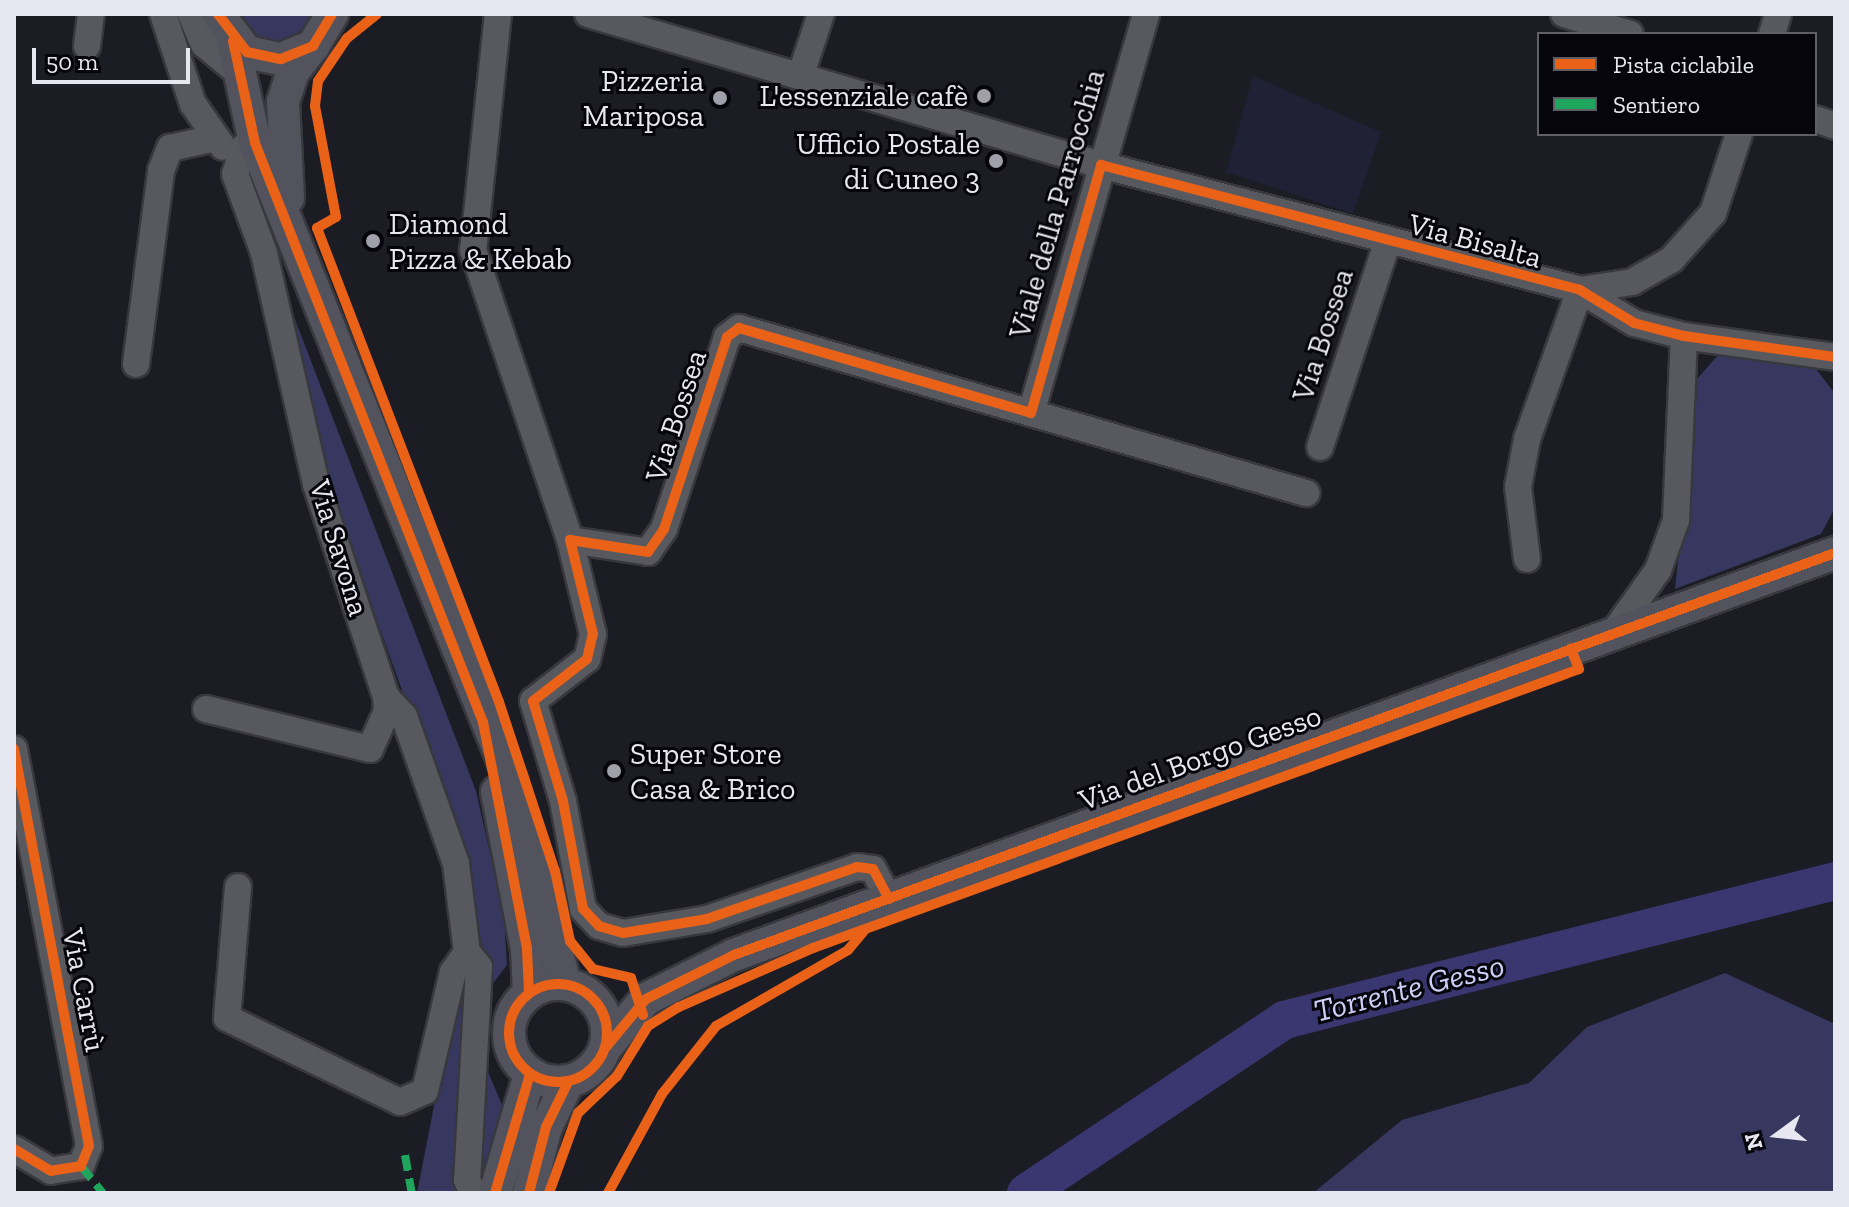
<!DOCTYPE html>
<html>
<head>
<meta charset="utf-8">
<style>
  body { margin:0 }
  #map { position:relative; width:1849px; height:1207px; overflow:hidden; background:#1c1c24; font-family:"Zilla Slab",serif }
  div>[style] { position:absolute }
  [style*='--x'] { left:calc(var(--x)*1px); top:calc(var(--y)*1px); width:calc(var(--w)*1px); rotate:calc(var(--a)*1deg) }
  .built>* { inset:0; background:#202134 }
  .green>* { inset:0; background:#37375f }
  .river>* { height:38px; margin:-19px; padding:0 19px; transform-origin:19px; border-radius:19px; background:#393670 }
  .roads { filter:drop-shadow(2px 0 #38383e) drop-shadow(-2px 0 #38383e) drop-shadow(0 2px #38383e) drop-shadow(0 -2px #38383e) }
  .minor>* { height:26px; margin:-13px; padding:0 13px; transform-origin:13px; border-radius:13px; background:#58585f }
  .major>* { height:32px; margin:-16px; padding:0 16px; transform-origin:16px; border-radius:16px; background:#53535d }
  .major>.ring { margin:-16px; padding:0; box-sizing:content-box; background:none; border:32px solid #53535d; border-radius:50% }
  .quiet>* { height:8px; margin-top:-4px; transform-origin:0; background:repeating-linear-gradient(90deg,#20a55d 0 16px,transparent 0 24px) }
  .cycleway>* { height:10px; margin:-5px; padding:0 5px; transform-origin:5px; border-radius:5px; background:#ea6118 }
  .cycleway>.ring { margin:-5px; padding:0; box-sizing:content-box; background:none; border:10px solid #ea6118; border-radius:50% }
  .dots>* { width:22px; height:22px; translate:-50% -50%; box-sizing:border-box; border:4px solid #05050b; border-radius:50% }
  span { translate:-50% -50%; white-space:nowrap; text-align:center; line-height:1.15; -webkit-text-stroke:6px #05050b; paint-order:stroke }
  .poi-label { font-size:30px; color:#e6e7f1 }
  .right { translate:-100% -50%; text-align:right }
  .left { translate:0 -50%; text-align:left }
  .street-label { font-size:30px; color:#e6e7f1 }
  .water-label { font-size:32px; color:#cccef5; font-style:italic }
  .frame { position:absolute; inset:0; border:16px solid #e6e7f1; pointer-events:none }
  .legend { position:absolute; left:1537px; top:32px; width:280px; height:104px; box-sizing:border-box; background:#05050b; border:2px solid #5f5f67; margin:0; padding:10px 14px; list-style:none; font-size:24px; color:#e6e7f1 }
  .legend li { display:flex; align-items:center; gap:16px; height:40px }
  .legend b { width:40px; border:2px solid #5f5f67 }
  .north { position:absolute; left:1737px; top:1095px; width:80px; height:80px; -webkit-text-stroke:6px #05050b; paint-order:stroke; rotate:255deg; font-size:22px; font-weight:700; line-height:32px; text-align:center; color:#e6e7f1 }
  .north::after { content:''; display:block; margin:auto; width:28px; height:36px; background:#e6e7f1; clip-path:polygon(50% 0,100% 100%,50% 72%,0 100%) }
  .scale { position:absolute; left:32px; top:48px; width:158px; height:36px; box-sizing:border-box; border:4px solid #e6e7f1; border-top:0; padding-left:10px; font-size:24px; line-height:28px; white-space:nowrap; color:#e6e7f1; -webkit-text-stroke:6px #05050b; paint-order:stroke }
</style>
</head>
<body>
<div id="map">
  <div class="built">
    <div style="clip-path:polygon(1253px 76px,1381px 132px,1353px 214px,1226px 172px)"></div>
  </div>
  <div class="green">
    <div style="clip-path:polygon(232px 14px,314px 14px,296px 37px,270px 44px,256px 41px)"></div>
    <div style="clip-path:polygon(291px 309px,476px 791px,504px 915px,507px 965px,491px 986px,463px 861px,329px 486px)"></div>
    <div style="clip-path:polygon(1718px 355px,1814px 366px,1835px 394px,1835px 508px,1821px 534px,1675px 589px,1697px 379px)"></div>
    <div style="clip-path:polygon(471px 965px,461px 1193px,417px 1193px,461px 968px)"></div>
    <div style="clip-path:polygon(1725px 973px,1835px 1024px,1835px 1191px,1313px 1193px,1402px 1120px,1529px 1083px,1587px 1027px)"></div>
    <div style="clip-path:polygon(483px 1060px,502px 1105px,484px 1193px,474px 1174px)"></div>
  </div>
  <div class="river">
    <div style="--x:1026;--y:1193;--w:311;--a:-33.8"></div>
    <div style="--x:1284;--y:1020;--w:568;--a:-14.16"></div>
  </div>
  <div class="roads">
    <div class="minor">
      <div style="--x:163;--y:14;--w:95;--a:71.6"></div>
      <div style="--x:193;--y:104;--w:52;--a:55.1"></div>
      <div style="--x:191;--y:14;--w:33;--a:67"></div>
      <div style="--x:204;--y:44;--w:39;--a:40"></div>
      <div style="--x:498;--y:14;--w:237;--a:96"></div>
      <div style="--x:473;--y:250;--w:306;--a:71.5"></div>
      <div style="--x:570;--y:540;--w:97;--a:76.3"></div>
      <div style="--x:593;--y:634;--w:26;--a:103"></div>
      <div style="--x:587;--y:659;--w:68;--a:142.1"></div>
      <div style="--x:533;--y:701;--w:104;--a:73.3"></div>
      <div style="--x:563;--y:801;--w:110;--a:79.5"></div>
      <div style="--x:583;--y:909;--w:23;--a:47"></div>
      <div style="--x:599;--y:926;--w:25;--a:16"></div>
      <div style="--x:623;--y:933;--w:85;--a:-9.5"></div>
      <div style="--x:707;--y:919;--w:159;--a:-19.1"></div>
      <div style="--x:857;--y:867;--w:16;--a:7"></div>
      <div style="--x:873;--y:869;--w:34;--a:62"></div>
      <div style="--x:588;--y:14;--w:535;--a:16.4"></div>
      <div style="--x:1101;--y:165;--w:495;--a:14.6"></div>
      <div style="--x:1580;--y:290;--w:63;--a:31.4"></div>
      <div style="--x:1634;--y:323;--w:52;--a:14.6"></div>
      <div style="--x:1684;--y:336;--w:152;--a:7.9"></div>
      <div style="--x:1564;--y:14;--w:69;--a:16.9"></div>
      <div style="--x:1772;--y:34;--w:21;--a:-73"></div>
      <div style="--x:87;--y:46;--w:32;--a:-83"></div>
      <div style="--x:801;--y:74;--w:63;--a:-71.6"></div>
      <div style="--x:1815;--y:119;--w:21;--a:19"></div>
      <div style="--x:255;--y:143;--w:13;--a:157"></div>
      <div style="--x:243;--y:148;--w:27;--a:107"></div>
      <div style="--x:235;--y:174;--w:84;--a:69.8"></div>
      <div style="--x:264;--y:253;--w:237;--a:77.3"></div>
      <div style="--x:316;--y:484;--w:224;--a:71.8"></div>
      <div style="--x:386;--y:697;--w:26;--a:47"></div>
      <div style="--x:404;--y:716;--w:157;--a:70.6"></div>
      <div style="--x:456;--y:864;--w:89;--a:82.9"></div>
      <div style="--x:1580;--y:290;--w:53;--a:-8.7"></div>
      <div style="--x:1632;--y:282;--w:45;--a:-29.4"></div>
      <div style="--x:1671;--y:260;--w:63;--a:-48.2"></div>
      <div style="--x:1713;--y:213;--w:83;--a:-71.8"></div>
      <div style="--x:136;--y:364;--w:195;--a:-82.6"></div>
      <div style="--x:161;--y:171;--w:25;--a:-69"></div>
      <div style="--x:170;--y:148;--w:42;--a:-12.4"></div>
      <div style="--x:1031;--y:413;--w:415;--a:-73.9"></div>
      <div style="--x:1320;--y:447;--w:215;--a:-71.8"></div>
      <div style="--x:570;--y:540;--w:79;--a:8.7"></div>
      <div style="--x:648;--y:552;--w:28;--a:-55"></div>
      <div style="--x:664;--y:529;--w:202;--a:-71.8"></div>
      <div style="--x:727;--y:337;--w:15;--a:-37"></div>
      <div style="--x:739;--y:328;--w:591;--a:16.23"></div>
      <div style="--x:1527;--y:559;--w:73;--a:-97.1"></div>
      <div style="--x:1518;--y:487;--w:49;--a:-79.4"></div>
      <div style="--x:1527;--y:439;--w:158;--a:-70.4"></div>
      <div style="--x:1614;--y:632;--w:76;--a:-54.6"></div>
      <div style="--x:1658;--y:570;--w:53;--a:-70.2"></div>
      <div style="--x:1676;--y:520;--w:184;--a:-87.5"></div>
      <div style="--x:206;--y:709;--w:169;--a:13.7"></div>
      <div style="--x:370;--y:749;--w:42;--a:-65.9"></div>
      <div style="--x:387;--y:711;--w:14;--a:-94"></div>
      <div style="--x:14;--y:749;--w:404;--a:79.3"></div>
      <div style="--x:89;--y:1146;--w:22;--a:112"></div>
      <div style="--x:81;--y:1166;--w:30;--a:171"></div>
      <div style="--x:51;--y:1171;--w:43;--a:-149.3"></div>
      <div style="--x:238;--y:887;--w:131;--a:94.8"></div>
      <div style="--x:227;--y:1018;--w:192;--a:25.9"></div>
      <div style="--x:400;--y:1102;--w:27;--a:-24"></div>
      <div style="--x:425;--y:1091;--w:122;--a:-76.8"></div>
      <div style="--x:453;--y:972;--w:24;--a:-55"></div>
      <div style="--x:467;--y:952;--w:19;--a:51"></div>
      <div style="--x:479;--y:967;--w:213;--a:93.2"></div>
      <div style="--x:467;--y:1180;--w:14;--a:65"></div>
    </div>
    <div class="major">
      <div style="--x:218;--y:14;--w:48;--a:52.7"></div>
      <div style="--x:247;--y:52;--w:35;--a:12"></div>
      <div style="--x:281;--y:59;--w:35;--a:-22"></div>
      <div style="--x:313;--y:46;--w:37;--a:-59"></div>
      <div style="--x:233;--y:41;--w:104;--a:77.8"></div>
      <div style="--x:255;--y:143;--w:690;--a:68.12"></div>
      <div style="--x:512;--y:783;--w:208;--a:75.2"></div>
      <div style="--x:288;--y:198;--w:96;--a:-93"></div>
      <div style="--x:283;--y:102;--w:32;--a:-72"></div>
      <div style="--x:293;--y:72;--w:33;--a:-52"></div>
      <div style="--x:497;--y:792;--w:160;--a:79.2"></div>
      <div style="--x:527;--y:949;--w:44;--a:87.4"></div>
      <div class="ring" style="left:509px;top:984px;width:66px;height:66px"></div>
      <div style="--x:606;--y:1047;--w:62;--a:-50.2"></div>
      <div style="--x:646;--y:999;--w:98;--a:-26.6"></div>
      <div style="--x:734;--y:955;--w:1172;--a:-20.06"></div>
      <div style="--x:495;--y:1193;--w:124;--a:-73.6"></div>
      <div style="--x:529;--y:1193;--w:68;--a:-75.6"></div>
      <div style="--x:546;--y:1127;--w:50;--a:-63.9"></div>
    </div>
  </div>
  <div class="quiet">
    <div style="--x:405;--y:1155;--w:39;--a:80"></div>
    <div style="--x:81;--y:1166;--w:35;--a:51"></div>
  </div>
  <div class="cycleway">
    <div style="--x:218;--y:14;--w:48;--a:52.7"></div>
    <div style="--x:247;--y:52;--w:35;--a:12"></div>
    <div style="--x:281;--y:59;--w:35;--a:-22"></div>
    <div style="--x:313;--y:46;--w:37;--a:-59"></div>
    <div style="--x:377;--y:14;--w:38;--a:141"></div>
    <div style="--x:347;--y:38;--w:52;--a:124"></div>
    <div style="--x:318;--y:81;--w:25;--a:97"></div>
    <div style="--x:315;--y:106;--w:113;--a:79.3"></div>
    <div style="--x:336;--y:217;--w:22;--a:150"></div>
    <div style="--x:317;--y:228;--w:508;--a:68.99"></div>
    <div style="--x:499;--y:702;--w:178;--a:71.7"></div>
    <div style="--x:555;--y:871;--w:72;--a:77.9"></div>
    <div style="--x:570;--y:941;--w:36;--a:51"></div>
    <div style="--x:593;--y:969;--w:39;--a:13"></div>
    <div style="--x:631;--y:978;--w:39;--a:72"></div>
    <div style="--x:233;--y:41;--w:104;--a:77.8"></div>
    <div style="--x:255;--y:143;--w:622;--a:68.51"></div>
    <div style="--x:483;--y:722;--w:231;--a:79"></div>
    <div style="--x:527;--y:949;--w:44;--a:87.4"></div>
    <div style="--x:14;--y:749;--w:404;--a:79.3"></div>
    <div style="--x:89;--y:1146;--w:22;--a:112"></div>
    <div style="--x:81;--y:1166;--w:30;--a:171"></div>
    <div style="--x:51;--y:1171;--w:43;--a:-149.3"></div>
    <div style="--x:889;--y:899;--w:34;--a:-118"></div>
    <div style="--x:873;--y:869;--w:16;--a:-173"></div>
    <div style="--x:857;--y:867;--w:159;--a:160.9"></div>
    <div style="--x:707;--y:919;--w:85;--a:170.5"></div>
    <div style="--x:623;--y:933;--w:25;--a:-164"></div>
    <div style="--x:599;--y:926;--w:23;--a:-133"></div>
    <div style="--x:583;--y:909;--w:110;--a:-100.5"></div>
    <div style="--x:563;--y:801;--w:104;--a:-106.7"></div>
    <div style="--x:533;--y:701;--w:68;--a:-37.9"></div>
    <div style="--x:587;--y:659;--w:26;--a:-77"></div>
    <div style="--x:593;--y:634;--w:97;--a:-103.7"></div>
    <div style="--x:570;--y:540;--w:79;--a:8.7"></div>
    <div style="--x:648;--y:552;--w:28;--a:-55"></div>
    <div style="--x:664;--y:529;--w:202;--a:-71.8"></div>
    <div style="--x:727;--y:337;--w:15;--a:-37"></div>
    <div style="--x:739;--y:328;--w:304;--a:16.2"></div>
    <div style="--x:1031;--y:413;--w:258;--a:-74.2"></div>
    <div style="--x:1101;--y:165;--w:495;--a:14.6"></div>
    <div style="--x:1580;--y:290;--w:63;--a:31.4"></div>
    <div style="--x:1634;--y:323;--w:52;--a:14.6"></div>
    <div style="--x:1684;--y:336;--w:152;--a:7.9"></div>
    <div class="ring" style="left:509px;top:984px;width:88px;height:88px"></div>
    <div style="--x:606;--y:1047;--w:62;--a:-50.2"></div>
    <div style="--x:646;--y:999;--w:98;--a:-26.6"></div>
    <div style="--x:734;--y:955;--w:1172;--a:-20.06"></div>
    <div style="--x:495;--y:1193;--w:124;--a:-73.6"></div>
    <div style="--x:529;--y:1193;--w:68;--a:-75.6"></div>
    <div style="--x:546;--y:1127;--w:50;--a:-63.9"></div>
    <div style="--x:549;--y:1193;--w:85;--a:-70.1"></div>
    <div style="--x:578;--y:1113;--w:54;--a:-43.5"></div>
    <div style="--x:617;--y:1076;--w:59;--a:-58.2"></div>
    <div style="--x:648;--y:1026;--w:36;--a:-32"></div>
    <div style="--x:679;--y:1007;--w:146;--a:-23.8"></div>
    <div style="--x:813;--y:948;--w:815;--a:-20.01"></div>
    <div style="--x:1579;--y:669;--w:22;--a:-112"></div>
    <div style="--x:608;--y:1193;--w:113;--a:-61.4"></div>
    <div style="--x:662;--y:1094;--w:87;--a:-51.5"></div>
    <div style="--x:716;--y:1026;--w:152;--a:-29.9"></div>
    <div style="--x:848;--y:950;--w:25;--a:-50"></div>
  </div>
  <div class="dots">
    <div style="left:984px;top:96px;background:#9fa0a9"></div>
    <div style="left:720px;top:98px;background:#9fa0a9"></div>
    <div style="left:996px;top:161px;background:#9fa0a9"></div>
    <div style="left:373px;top:241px;background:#9fa0a9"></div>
    <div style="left:614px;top:771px;background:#9fa0a9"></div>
  </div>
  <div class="poi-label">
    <span class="right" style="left:704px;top:98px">Pizzeria<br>Mariposa</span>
    <span class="right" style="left:968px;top:96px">L'essenziale cafè</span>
    <span class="right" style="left:980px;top:161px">Ufficio Postale<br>di Cuneo 3</span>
    <span class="left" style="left:389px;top:241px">Diamond<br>Pizza &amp; Kebab</span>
    <span class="left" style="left:630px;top:771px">Super Store<br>Casa &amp; Brico</span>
  </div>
  <div class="street-label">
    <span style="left:1057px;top:204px;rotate:-74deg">Viale della Parrocchia</span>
    <span style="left:1475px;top:241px;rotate:15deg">Via Bisalta</span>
    <span style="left:1323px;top:335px;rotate:-72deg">Via Bossea</span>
    <span style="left:676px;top:416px;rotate:-72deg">Via Bossea</span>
    <span style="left:339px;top:548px;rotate:73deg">Via Savona</span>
    <span style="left:1200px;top:758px;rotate:-20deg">Via del Borgo Gesso</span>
    <span style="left:84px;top:990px;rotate:79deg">Via Carrù</span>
  </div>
  <div class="water-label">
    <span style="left:1409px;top:988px;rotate:-14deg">Torrente Gesso</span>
  </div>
  <div class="frame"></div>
  <ul class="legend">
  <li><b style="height:10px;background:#ea6118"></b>Pista ciclabile</li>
  <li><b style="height:10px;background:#20a55d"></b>Sentiero</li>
  </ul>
  <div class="north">N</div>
  <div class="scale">50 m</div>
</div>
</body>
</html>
